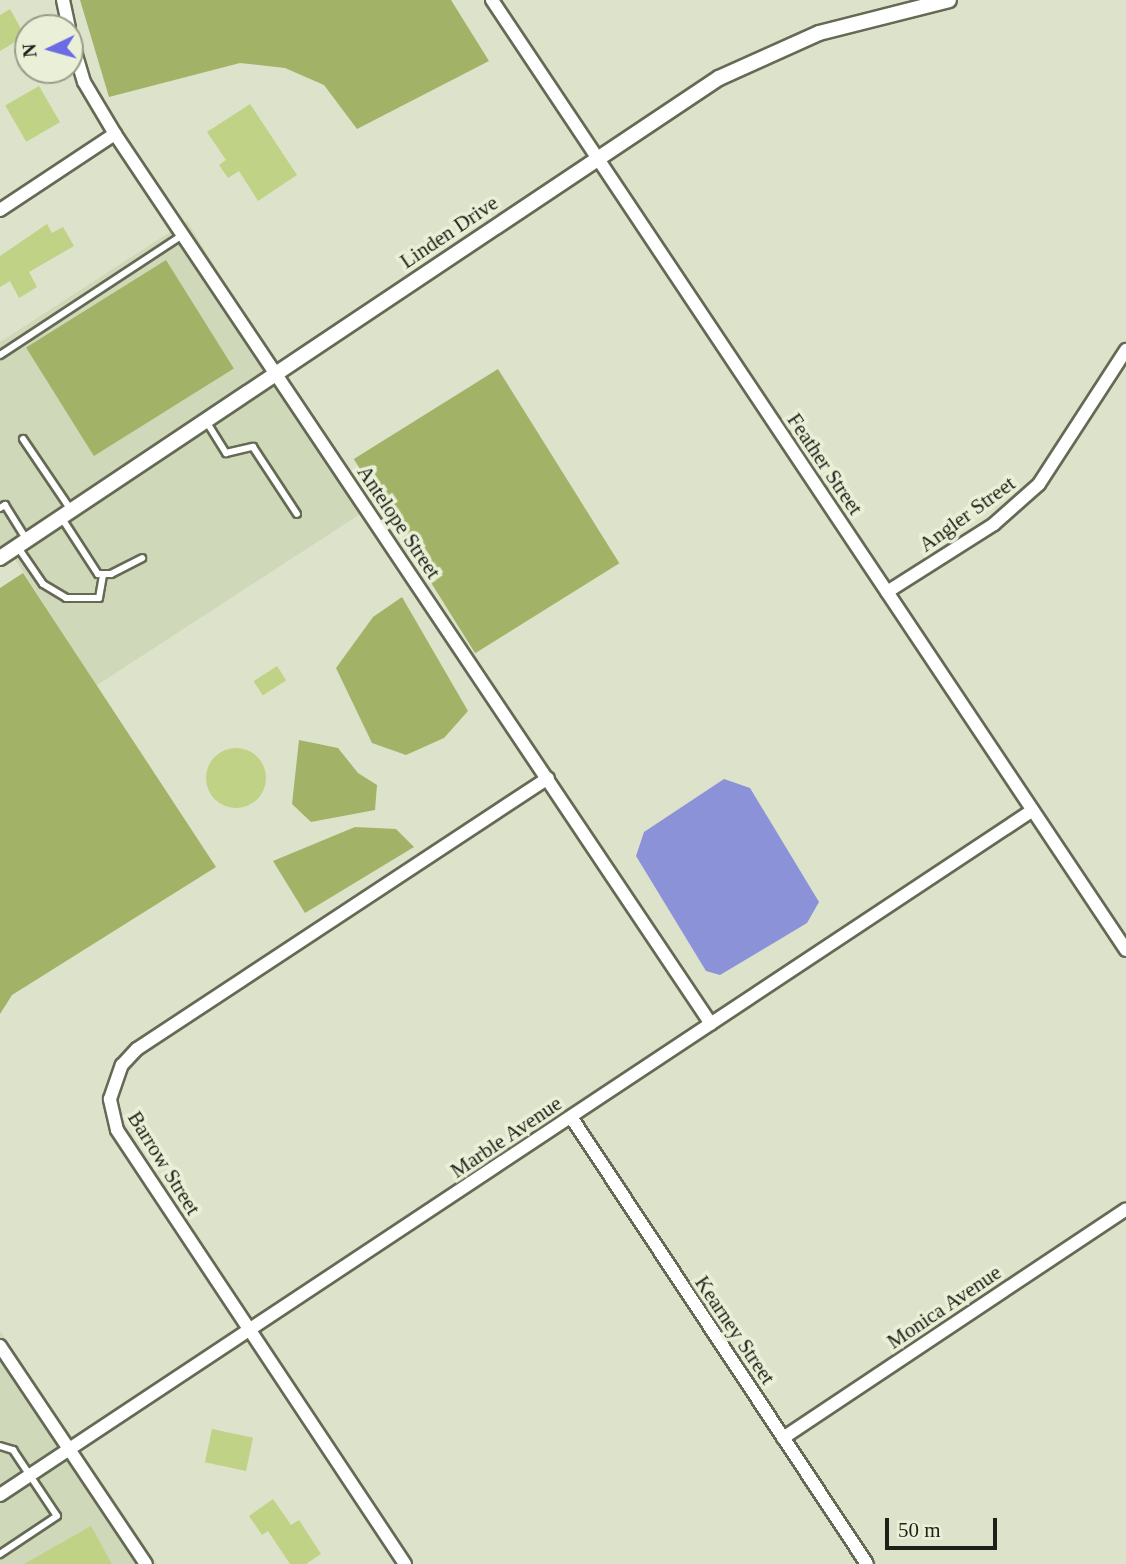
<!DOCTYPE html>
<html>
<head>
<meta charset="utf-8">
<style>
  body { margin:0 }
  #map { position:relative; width:1126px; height:1564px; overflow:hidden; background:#dce3ca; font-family:Georgia,serif }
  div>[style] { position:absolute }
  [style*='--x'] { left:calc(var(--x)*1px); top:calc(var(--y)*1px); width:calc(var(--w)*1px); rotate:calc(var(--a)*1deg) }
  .built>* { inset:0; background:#cfd8b8; transform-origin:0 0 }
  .forest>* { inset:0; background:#a2b368; transform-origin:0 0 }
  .water>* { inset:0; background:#8b92d7 }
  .building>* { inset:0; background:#c0d286; transform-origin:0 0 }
  .round { border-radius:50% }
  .roads { filter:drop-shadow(2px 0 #646a54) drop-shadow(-2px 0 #646a54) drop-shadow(0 2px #646a54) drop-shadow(0 -2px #646a54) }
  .service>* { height:6px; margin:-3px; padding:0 3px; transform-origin:3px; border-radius:3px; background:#fff }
  .minor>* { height:12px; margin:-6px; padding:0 6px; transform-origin:6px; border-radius:6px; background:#fff }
  .tertiary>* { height:14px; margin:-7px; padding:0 7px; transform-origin:7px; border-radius:7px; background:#fff }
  span { translate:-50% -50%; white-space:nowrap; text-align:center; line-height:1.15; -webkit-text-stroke:7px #e9f0d7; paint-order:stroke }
  .street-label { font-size:21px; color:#1e2017 }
  .north { position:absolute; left:14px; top:14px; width:70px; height:70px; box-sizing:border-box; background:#e9f0d7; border:2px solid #989d8a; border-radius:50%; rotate:265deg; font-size:19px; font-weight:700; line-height:28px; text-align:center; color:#1e2017 }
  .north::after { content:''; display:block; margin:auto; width:24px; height:32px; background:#6a6be5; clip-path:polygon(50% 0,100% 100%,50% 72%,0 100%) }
  .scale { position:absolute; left:885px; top:1518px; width:112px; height:32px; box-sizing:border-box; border:4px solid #1e2017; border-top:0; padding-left:9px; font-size:21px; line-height:24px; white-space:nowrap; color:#1e2017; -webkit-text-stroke:5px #e9f0d7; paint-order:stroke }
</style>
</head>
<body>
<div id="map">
  <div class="built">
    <div style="clip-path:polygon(187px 221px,274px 364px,0 549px,0 342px)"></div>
    <div style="left:283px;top:377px;width:157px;height:324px;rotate:57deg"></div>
    <div style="clip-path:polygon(0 1331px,157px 1564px,0 1564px)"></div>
  </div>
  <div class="forest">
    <div style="clip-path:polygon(80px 0,451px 0,489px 61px,357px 129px,324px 85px,285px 68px,240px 63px,109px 97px)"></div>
    <div style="left:166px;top:260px;width:128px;height:165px;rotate:58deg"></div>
    <div style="left:498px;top:369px;width:229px;height:170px;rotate:58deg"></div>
    <div style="clip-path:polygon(23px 573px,216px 867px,12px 995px,0 1014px,0 588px)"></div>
    <div style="clip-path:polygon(402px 597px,468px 711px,444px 738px,406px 755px,372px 743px,336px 668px,373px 617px)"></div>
    <div style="clip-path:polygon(299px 740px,338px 748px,358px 773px,377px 785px,375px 810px,311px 822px,292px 804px)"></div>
    <div style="clip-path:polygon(355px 827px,396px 829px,414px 847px,305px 913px,273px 861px)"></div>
  </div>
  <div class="water">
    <div style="clip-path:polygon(724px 779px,750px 788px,819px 902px,807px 923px,720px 975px,706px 971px,636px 856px,644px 832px)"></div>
  </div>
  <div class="building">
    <div style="clip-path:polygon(10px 9px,25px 36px,0 51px,0 15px)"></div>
    <div style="left:39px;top:86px;width:42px;height:39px;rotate:60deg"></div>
    <div style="clip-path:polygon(250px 104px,297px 175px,258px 201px,239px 171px,228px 178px,219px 165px,226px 160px,207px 132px)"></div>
    <div style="clip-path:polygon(47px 224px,52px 233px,63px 227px,74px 246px,29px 272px,37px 287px,19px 298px,10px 281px,0 287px,0 256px)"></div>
    <div style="left:277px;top:666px;width:17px;height:28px;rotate:57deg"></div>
    <div class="round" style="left:206px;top:748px;width:60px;height:60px"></div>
    <div style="left:212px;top:1429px;width:42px;height:34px;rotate:12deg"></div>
    <div style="clip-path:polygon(273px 1499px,291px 1525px,299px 1520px,321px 1554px,306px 1564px,290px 1564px,268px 1531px,262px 1535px,249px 1516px)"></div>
    <div style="clip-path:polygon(91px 1526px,112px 1564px,24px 1564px)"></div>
  </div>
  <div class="roads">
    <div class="service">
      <div style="--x:0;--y:355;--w:219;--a:-33.3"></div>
      <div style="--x:206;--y:421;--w:38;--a:58"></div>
      <div style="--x:226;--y:453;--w:28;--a:-13"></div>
      <div style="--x:253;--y:447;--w:80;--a:56.7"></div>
      <div style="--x:23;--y:439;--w:86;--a:55.9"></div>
      <div style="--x:0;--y:508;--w:6;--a:-31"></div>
      <div style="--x:5;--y:505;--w:39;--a:58"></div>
      <div style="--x:61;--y:517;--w:68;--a:57"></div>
      <div style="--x:98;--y:574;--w:13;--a:0"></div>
      <div style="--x:111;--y:574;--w:35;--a:-27"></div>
      <div style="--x:17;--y:546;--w:46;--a:55.6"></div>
      <div style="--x:43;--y:584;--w:27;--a:31"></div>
      <div style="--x:66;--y:598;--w:33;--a:0"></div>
      <div style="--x:99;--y:598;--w:22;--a:-80"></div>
      <div style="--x:0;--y:1446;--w:14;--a:17"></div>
      <div style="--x:13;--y:1450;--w:79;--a:56.3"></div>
      <div style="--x:57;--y:1516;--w:69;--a:146.3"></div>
    </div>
    <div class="minor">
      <div style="--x:63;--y:0;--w:29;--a:78"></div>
      <div style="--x:492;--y:0;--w:1142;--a:56.28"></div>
      <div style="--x:70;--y:35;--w:49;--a:73.4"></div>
      <div style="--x:84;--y:82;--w:61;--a:59.2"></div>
      <div style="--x:115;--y:134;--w:1071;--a:56.19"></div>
      <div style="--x:0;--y:210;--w:138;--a:-33.5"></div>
      <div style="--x:887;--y:592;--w:127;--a:-32.4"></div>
      <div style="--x:994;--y:524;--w:60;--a:-41.6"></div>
      <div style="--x:1039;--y:484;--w:160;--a:-57"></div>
      <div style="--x:571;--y:1117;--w:536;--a:56.49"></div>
      <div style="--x:0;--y:1346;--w:262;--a:56.2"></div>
      <div style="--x:783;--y:1438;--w:412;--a:-33.7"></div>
      <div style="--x:0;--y:1495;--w:1239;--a:-33.55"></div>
      <div style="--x:405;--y:1564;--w:521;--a:-123.57"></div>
      <div style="--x:117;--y:1130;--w:32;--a:-103"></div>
      <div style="--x:110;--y:1099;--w:36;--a:-71"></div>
      <div style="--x:122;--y:1065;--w:22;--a:-47"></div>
      <div style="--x:137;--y:1049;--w:492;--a:-33.4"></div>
    </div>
    <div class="tertiary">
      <div style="--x:0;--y:558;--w:865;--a:-33.73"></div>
      <div style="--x:719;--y:78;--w:110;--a:-24.2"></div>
      <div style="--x:819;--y:33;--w:134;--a:-14.2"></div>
    </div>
  </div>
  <div class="street-label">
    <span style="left:449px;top:232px;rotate:-34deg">Linden Drive</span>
    <span style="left:825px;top:464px;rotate:56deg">Feather Street</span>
    <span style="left:967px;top:514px;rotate:-36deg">Angler Street</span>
    <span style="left:399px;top:522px;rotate:56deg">Antelope Street</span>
    <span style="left:506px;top:1137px;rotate:-34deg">Marble Avenue</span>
    <span style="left:164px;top:1163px;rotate:58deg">Barrow Street</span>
    <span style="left:944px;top:1307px;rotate:-34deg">Monica Avenue</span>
    <span style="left:735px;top:1330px;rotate:56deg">Kearney Street</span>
  </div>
  <div class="north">N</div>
  <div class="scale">50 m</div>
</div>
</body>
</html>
